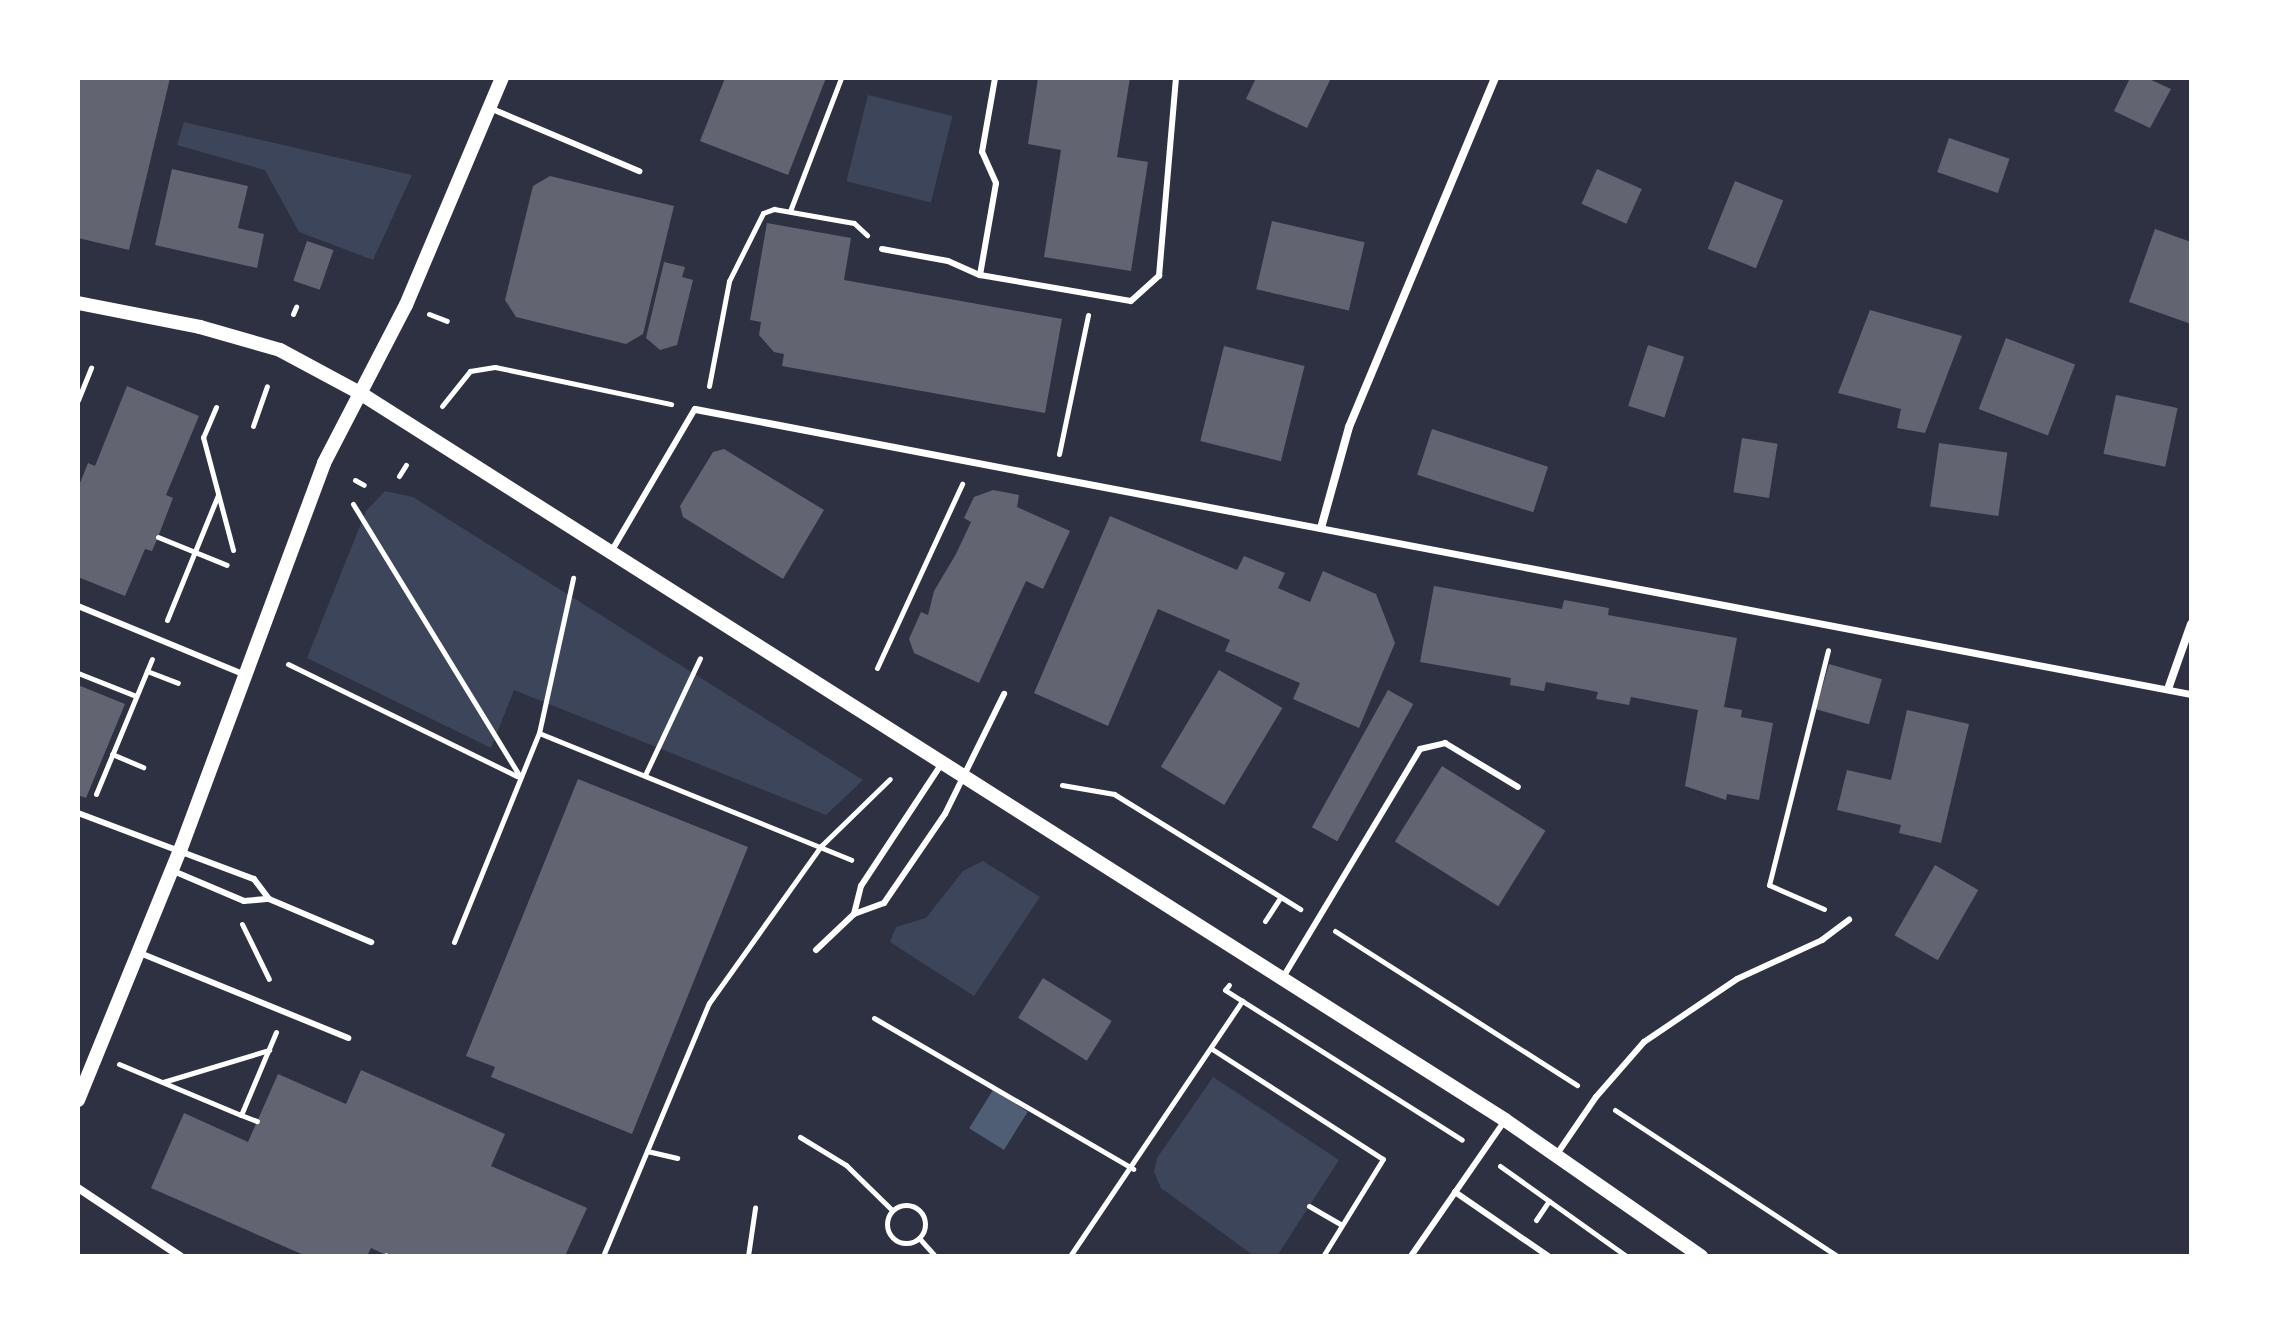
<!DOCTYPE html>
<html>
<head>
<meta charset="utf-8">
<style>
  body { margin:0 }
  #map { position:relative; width:2269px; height:1334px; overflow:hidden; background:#2d3142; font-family:Georgia,serif }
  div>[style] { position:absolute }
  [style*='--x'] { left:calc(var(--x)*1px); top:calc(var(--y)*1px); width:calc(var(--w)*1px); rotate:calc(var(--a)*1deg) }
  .green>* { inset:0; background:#3c4559; transform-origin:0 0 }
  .water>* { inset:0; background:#4f5d75; transform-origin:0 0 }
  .building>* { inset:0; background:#626471; transform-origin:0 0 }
  .path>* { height:5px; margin:-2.5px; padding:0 2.5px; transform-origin:2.5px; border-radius:2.5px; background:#fff }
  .path>.ring { margin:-2.5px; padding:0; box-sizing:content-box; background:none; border:5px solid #fff; border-radius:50% }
  .service>* { height:6px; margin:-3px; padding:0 3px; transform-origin:3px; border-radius:3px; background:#fff }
  .pedestrian>* { height:7px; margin:-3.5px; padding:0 3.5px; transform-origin:3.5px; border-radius:3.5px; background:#fff }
  .minor>* { height:8px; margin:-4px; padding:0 4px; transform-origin:4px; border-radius:4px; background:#fff }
  .tertiary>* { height:14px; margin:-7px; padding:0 7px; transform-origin:7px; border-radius:7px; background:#fff }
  span { translate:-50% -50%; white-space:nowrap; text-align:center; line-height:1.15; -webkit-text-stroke:7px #fff; paint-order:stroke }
  .frame { position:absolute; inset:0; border:80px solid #fff; pointer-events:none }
</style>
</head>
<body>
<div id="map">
  <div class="green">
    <div style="left:868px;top:95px;width:87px;height:89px;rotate:14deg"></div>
    <div style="clip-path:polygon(184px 122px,412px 175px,373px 260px,299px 232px,265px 170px,177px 145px)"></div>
    <div style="clip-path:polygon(385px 491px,413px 497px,863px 780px,826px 815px,514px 690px,491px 748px,307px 658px,366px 511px)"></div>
    <div style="clip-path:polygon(983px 861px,1040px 897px,974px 996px,890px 942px,896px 927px,926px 918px,963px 871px)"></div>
    <div style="clip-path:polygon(1213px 1077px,1339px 1160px,1277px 1256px,1254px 1256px,1161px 1188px,1154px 1172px,1157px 1158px)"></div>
  </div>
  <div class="water">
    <div style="left:993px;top:1090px;width:41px;height:45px;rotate:32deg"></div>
  </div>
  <div class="building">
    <div style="clip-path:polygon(78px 78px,170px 78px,129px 250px,78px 238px)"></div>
    <div style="clip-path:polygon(725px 78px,826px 78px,788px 175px,700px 141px)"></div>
    <div style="clip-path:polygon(1038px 78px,1130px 78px,1117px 157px,1148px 162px,1131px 271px,1044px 257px,1061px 150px,1028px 144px)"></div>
    <div style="clip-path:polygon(1256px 78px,1331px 78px,1307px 128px,1246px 99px)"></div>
    <div style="clip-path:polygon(2130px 78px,2147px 78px,2171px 89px,2150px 128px,2114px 111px)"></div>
    <div style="left:1949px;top:138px;width:64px;height:36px;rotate:19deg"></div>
    <div style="clip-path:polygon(172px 169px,248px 186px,238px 228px,264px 234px,257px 268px,155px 245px)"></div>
    <div style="left:1597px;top:169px;width:49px;height:38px;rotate:24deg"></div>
    <div style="clip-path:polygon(550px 176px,674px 206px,643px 334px,626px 344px,516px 317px,505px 300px,533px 186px)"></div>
    <div style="left:1735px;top:181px;width:52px;height:73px;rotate:22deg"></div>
    <div style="left:1272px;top:221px;width:95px;height:70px;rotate:13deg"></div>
    <div style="clip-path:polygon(767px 223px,851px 238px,844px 280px,1062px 319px,1045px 413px,782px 366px,784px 354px,774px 352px,759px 335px,761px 322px,750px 320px)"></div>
    <div style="clip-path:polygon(2155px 229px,2191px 242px,2191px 324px,2129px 302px)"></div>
    <div style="left:307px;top:241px;width:28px;height:42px;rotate:19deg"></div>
    <div style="clip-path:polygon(664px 262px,685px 267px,682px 277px,693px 280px,677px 345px,660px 350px,646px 338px)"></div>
    <div style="clip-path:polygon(1870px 310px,1962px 336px,1925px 433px,1897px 428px,1901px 409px,1838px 393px)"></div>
    <div style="left:2006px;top:338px;width:74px;height:76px;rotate:21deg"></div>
    <div style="left:1648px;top:345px;width:38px;height:64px;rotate:18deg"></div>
    <div style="left:1224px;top:346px;width:83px;height:98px;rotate:14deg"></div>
    <div style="clip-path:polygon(127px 386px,199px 416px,166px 495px,173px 498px,158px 537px,152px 551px,145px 549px,125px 596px,78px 577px,78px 488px,88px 463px,95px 466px)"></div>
    <div style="left:2116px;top:395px;width:63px;height:60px;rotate:12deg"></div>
    <div style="left:1432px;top:429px;width:122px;height:48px;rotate:18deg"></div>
    <div style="left:1742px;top:438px;width:36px;height:55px;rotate:9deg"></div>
    <div style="left:1939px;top:443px;width:69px;height:64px;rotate:8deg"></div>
    <div style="clip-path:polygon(724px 449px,824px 510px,783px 579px,683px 517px,680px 506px,713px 452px)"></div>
    <div style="clip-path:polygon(993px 490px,1019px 495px,1017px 507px,1070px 531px,1043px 589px,1026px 581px,979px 683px,914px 653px,909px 639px,921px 612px,928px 615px,934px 591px,956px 554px,971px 522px,964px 518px,974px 497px)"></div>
    <div style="clip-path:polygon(1110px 516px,1237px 570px,1244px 556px,1285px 573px,1278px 588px,1310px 602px,1323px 571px,1376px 594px,1395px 643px,1359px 728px,1293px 699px,1300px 683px,1225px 651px,1230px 640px,1158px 609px,1108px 726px,1034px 693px)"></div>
    <div style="clip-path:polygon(1434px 586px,1562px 609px,1564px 600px,1609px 608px,1608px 615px,1737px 638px,1724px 707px,1742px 710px,1741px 717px,1773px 723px,1759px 800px,1727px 794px,1726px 800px,1685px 786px,1698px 710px,1631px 697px,1629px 705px,1596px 699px,1598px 692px,1546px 682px,1544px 691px,1510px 685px,1511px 678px,1420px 662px)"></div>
    <div style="left:1829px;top:664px;width:55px;height:47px;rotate:16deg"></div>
    <div style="left:1219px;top:670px;width:74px;height:113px;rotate:31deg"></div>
    <div style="clip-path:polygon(78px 685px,125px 704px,86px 798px,78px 795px)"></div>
    <div style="left:1388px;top:690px;width:29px;height:157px;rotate:29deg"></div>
    <div style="clip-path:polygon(1907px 710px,1969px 724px,1941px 843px,1899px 833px,1901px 825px,1837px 810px,1847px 770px,1891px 780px)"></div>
    <div style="left:1442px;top:766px;width:122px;height:89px;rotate:32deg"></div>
    <div style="clip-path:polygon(578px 779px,748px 847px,632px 1134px,491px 1077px,495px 1067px,466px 1056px)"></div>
    <div style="left:1935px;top:865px;width:50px;height:81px;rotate:30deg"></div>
    <div style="left:1043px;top:978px;width:81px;height:47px;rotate:32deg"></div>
    <div style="clip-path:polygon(361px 1070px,505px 1134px,491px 1166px,587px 1208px,565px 1256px,388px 1256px,371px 1248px,367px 1256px,306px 1256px,151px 1188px,184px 1113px,248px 1142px,278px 1074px,346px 1104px)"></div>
  </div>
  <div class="path">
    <div style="--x:790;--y:211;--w:142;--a:-69"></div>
    <div style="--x:293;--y:314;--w:8;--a:-67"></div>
    <div style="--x:429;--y:314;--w:19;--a:21"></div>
    <div style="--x:709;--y:386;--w:107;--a:-79.2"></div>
    <div style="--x:729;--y:281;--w:76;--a:-63.4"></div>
    <div style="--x:763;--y:213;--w:12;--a:-20"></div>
    <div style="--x:774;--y:209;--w:81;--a:9.9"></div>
    <div style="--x:854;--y:223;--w:18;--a:43"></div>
    <div style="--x:78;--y:400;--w:35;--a:-68"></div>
    <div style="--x:442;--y:406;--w:45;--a:-51.3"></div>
    <div style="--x:470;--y:371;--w:25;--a:-9"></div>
    <div style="--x:495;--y:367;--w:180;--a:11.9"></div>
    <div style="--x:216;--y:407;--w:33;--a:113"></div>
    <div style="--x:203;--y:437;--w:117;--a:75.1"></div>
    <div style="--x:253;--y:426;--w:42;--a:-70.7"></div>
    <div style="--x:1059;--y:454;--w:142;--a:-78.2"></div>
    <div style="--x:399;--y:476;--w:13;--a:-58"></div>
    <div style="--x:355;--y:480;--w:10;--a:29"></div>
    <div style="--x:353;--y:504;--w:320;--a:58.5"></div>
    <div style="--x:158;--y:537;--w:74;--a:22.1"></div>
    <div style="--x:167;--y:620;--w:135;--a:-67.8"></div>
    <div style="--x:288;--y:664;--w:255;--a:26.1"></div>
    <div style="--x:877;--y:668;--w:203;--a:-65.2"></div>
    <div style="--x:147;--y:671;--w:33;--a:21"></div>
    <div style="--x:78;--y:673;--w:62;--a:21.6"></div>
    <div style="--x:539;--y:733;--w:159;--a:-77.6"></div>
    <div style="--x:112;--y:754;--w:34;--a:23"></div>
    <div style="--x:645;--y:775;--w:129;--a:-64.8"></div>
    <div style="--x:1062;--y:785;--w:53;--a:9.8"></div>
    <div style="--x:1114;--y:794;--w:219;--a:31.7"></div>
    <div style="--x:96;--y:794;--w:146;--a:-67.5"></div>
    <div style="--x:1824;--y:909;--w:60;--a:-156.4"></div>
    <div style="--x:1769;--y:885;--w:242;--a:-75.9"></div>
    <div style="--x:1265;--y:921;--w:27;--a:-57"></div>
    <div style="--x:242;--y:924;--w:61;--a:63.9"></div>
    <div style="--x:1335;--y:931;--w:287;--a:32.5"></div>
    <div style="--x:454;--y:942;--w:226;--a:-67.9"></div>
    <div style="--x:539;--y:733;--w:337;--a:22.1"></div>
    <div style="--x:1229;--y:985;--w:6;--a:129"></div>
    <div style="--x:1225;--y:990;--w:280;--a:32.3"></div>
    <div style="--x:874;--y:1018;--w:300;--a:30.2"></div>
    <div style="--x:1212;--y:1049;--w:203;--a:32.8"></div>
    <div style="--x:1383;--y:1159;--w:114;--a:121.7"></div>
    <div style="--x:119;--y:1064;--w:132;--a:22.7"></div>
    <div style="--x:241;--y:1115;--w:90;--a:-67.1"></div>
    <div style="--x:163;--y:1082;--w:111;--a:-16.8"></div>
    <div style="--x:1615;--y:1110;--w:266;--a:33.3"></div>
    <div style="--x:241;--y:1115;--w:17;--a:21"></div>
    <div style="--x:800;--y:1137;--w:54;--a:31.3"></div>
    <div style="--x:846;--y:1165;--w:64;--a:44.4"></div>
    <div style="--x:647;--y:1151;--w:31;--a:13"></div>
    <div style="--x:1500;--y:1166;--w:155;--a:35.5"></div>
    <div class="ring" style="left:887px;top:1205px;width:33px;height:33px"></div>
    <div style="--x:1309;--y:1206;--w:38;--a:30"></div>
    <div style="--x:1536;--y:1220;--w:23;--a:-56"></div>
    <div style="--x:919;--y:1238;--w:24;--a:48"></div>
    <div style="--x:385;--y:1256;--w:1;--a:-45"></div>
    <div style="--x:603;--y:1256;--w:274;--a:-67.3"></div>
    <div style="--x:709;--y:1003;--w:193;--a:-54.5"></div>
    <div style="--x:821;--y:846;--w:96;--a:-44.2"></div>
    <div style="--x:748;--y:1256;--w:49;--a:-81.7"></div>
    <div style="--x:1070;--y:1256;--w:308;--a:-56"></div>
  </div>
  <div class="service">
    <div style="--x:492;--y:109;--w:160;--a:22.9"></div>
    <div style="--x:882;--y:249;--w:67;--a:10.3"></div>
    <div style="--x:948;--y:261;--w:35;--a:24"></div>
    <div style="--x:980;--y:275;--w:153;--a:9.8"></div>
    <div style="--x:1131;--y:301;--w:38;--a:-42"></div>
    <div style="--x:1159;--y:276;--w:199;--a:-85.1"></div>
    <div style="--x:980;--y:275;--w:93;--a:-80.1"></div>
    <div style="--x:996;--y:183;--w:34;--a:-114"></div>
    <div style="--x:982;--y:152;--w:75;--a:-80"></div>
    <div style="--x:611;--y:552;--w:166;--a:-59.6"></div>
    <div style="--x:78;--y:606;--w:181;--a:22.4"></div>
    <div style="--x:78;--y:813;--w:188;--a:20.6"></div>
    <div style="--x:254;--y:879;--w:25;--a:53"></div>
    <div style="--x:171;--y:870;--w:79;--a:23"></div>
    <div style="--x:244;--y:901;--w:25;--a:-5"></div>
    <div style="--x:269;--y:899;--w:111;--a:22.9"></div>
    <div style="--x:854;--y:914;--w:32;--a:-20"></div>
    <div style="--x:884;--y:903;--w:108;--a:-55.6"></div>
    <div style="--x:945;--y:814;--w:134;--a:-63.8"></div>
    <div style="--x:816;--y:950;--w:52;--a:-43.5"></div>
    <div style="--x:854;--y:914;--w:29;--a:-76"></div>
    <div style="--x:861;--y:886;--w:147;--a:-56.6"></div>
    <div style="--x:140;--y:953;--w:225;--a:22.2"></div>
    <div style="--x:1282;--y:979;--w:268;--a:-59"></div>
    <div style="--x:1420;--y:749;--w:26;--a:-13"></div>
    <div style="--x:1445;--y:743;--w:85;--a:31.1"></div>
    <div style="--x:1557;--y:1154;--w:69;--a:-55.6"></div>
    <div style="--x:1596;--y:1097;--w:73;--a:-48.9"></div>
    <div style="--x:1644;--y:1042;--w:112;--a:-34.1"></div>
    <div style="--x:1737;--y:979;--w:94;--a:-24.6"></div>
    <div style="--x:1822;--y:940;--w:34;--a:-37"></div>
    <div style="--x:1455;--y:1192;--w:113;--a:34.5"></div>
    <div style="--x:1411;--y:1256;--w:165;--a:-55.3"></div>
  </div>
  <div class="pedestrian">
    <div style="--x:695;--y:409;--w:1523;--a:10.79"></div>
  </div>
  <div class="minor">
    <div style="--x:1321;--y:528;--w:105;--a:-74.5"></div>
    <div style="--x:1349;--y:427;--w:378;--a:-67.3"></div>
    <div style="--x:2168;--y:689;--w:69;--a:-70.5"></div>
    <div style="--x:78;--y:1188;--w:123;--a:33.7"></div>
  </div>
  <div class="tertiary">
    <div style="--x:78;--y:303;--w:124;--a:11.1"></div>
    <div style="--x:200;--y:327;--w:83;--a:16"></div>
    <div style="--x:280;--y:350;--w:91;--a:28.3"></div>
    <div style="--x:360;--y:393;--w:1356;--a:32.41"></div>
    <div style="--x:1505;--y:1120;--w:239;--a:34.8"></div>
    <div style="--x:78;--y:1100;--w:272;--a:-67.8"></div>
    <div style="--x:181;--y:848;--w:411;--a:-69.6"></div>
    <div style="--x:324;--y:463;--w:178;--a:-62.6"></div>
    <div style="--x:406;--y:305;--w:246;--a:-67.1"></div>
  </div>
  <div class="frame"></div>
</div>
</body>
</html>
